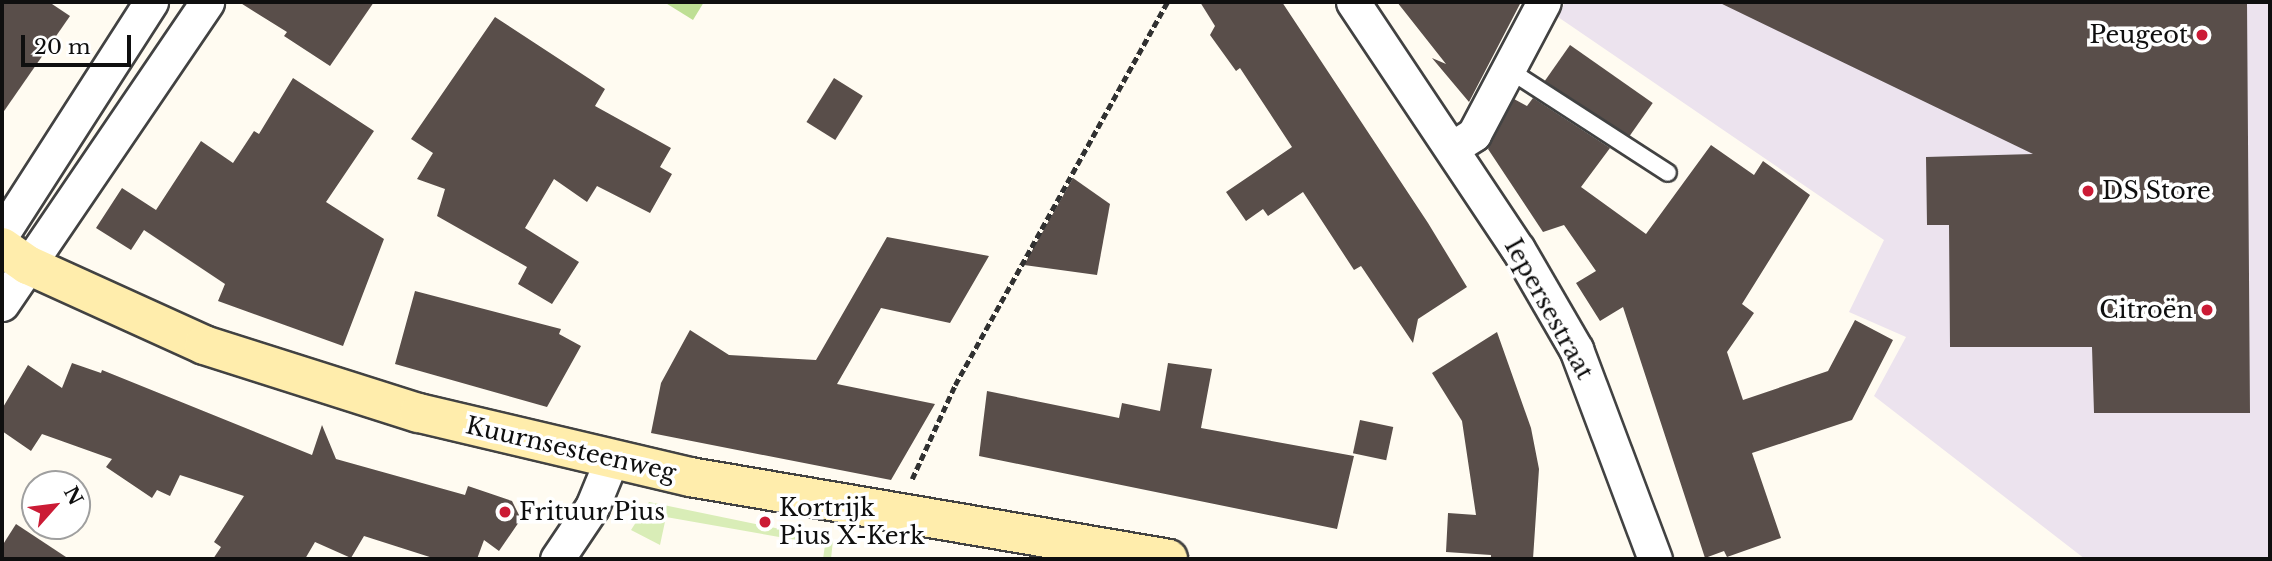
<!DOCTYPE html>
<html>
<head>
<meta charset="utf-8">
<style>
  body { margin:0 }
  #map { position:relative; width:2272px; height:561px; overflow:hidden; background:#fffbf1; font-family:"Libre Baskerville",serif }
  div>[style] { position:absolute }
  [style*='--x'] { left:calc(var(--x)*1px); top:calc(var(--y)*1px); width:calc(var(--w)*1px); rotate:calc(var(--a)*1deg) }
  .industrial>* { inset:0; background:#ece3ee }
  .green>* { inset:0; background:#d9edb7 }
  .forest>* { inset:0; background:#bedf94 }
  .building>* { inset:0; background:#594e4a; transform-origin:0 0 }
  .path>* { height:4.5px; margin-top:-2.25px; transform-origin:0; background:repeating-linear-gradient(90deg,#313131 0 7px,transparent 0 10.5px) }
  .roads { filter:drop-shadow(2px 0 #424242) drop-shadow(-2px 0 #424242) drop-shadow(0 2px #424242) drop-shadow(0 -2px #424242) }
  .lane>* { height:16px; margin:-8px; padding:0 8px; transform-origin:8px; border-radius:8px; background:#fff }
  .street>* { height:33px; margin:-16.5px; padding:0 16.5px; transform-origin:16.5px; border-radius:16.5px; background:#fff }
  .secondary>* { height:38px; margin:-19px; padding:0 19px; transform-origin:19px; border-radius:19px; background:#ffedac }
  .dots>* { width:19px; height:19px; translate:-50% -50%; box-sizing:border-box; border:4px solid #fff; border-radius:50% }
  span { translate:-50% -50%; white-space:nowrap; text-align:center; line-height:1.15; -webkit-text-stroke:7px #fff; paint-order:stroke }
  .poi-label { font-size:24px; color:#0f0f0f }
  .right { translate:-100% -50%; text-align:right }
  .left { translate:0 -50%; text-align:left }
  .street-label { font-size:24px; color:#0f0f0f }
  .frame { position:absolute; inset:0; border:4px solid #0f0f0f; pointer-events:none }
  .north { position:absolute; left:21px; top:470px; width:70px; height:70px; box-sizing:border-box; background:#fff; border:2px solid #9f9f9f; border-radius:50%; rotate:62deg; font-size:19px; font-weight:700; line-height:28px; text-align:center; color:#0f0f0f }
  .north::after { content:''; display:block; margin:auto; width:24px; height:32px; background:#cb1b35; clip-path:polygon(50% 0,100% 100%,50% 72%,0 100%) }
  .scale { position:absolute; left:21px; top:35px; width:110px; height:32px; box-sizing:border-box; border:4px solid #0f0f0f; border-top:0; padding-left:9px; font-size:21px; line-height:24px; white-space:nowrap; color:#0f0f0f; -webkit-text-stroke:5px #fff; paint-order:stroke }
</style>
</head>
<body>
<div id="map">
  <div class="industrial">
    <div style="clip-path:polygon(1565px 2px,2270px 2px,2270px 559px,2085px 559px,1874px 396px,1906px 337px,1849px 312px,1884px 240px,1558px 17px)"></div>
  </div>
  <div class="green">
    <div style="clip-path:polygon(649px 502px,833px 540px,831px 559px,823px 559px,825px 545px,666px 517px,660px 545px,631px 530px)"></div>
  </div>
  <div class="forest">
    <div style="clip-path:polygon(664px 2px,704px 2px,693px 20px)"></div>
  </div>
  <div class="building">
    <div style="clip-path:polygon(2px 2px,49px 2px,70px 16px,2px 114px)"></div>
    <div style="clip-path:polygon(239px 2px,374px 2px,330px 66px,284px 36px,287px 32px)"></div>
    <div style="clip-path:polygon(1200px 2px,1282px 2px,1428px 223px,1467px 287px,1418px 319px,1413px 343px,1361px 266px,1354px 270px,1303px 192px,1268px 216px,1263px 209px,1246px 221px,1226px 192px,1292px 147px,1240px 68px,1236px 71px,1210px 35px,1215px 26px)"></div>
    <div style="clip-path:polygon(1397px 2px,1521px 2px,1469px 102px,1432px 58px,1446px 64px)"></div>
    <div style="clip-path:polygon(1718px 2px,2247px 2px,2250px 413px,2094px 413px,2092px 347px,1950px 347px,1949px 225px,1927px 225px,1926px 157px,2033px 154px)"></div>
    <div style="clip-path:polygon(495px 17px,605px 89px,595px 106px,671px 148px,660px 167px,672px 174px,650px 213px,597px 186px,587px 202px,554px 179px,525px 228px,579px 262px,552px 304px,518px 284px,527px 267px,437px 216px,445px 189px,417px 179px,433px 153px,411px 139px)"></div>
    <div style="left:1570px;top:45px;width:101px;height:44px;rotate:35deg"></div>
    <div style="clip-path:polygon(293px 78px,374px 131px,326px 202px,384px 239px,343px 346px,218px 301px,225px 284px,144px 230px,131px 250px,96px 228px,122px 188px,156px 210px,201px 141px,233px 163px,254px 131px,259px 134px)"></div>
    <div style="left:834px;top:78px;width:34px;height:52px;rotate:32deg"></div>
    <div style="clip-path:polygon(1533px 98px,1610px 148px,1581px 187px,1646px 234px,1711px 145px,1754px 175px,1763px 161px,1810px 195px,1742px 304px,1754px 313px,1727px 352px,1743px 400px,1828px 371px,1855px 320px,1893px 340px,1852px 420px,1752px 453px,1781px 538px,1727px 557px,1724px 551px,1705px 558px,1623px 307px,1600px 321px,1576px 283px,1596px 271px,1564px 225px,1543px 232px,1488px 149px,1514px 99px,1527px 106px)"></div>
    <div style="clip-path:polygon(1073px 178px,1110px 204px,1097px 275px,1024px 265px)"></div>
    <div style="clip-path:polygon(887px 237px,989px 256px,950px 323px,881px 308px,837px 384px,935px 404px,891px 480px,651px 433px,661px 383px,690px 330px,729px 355px,816px 360px)"></div>
    <div style="clip-path:polygon(415px 291px,561px 329px,559px 334px,581px 346px,547px 407px,395px 364px)"></div>
    <div style="clip-path:polygon(1497px 332px,1531px 428px,1539px 469px,1533px 559px,1491px 559px,1491px 555px,1446px 552px,1448px 513px,1476px 515px,1462px 421px,1432px 373px)"></div>
    <div style="clip-path:polygon(72px 363px,101px 373px,102px 370px,312px 455px,322px 425px,336px 459px,465px 495px,468px 486px,512px 501px,521px 519px,499px 551px,484px 540px,477px 559px,436px 559px,364px 536px,351px 558px,315px 542px,305px 559px,213px 559px,221px 547px,214px 542px,244px 496px,180px 475px,170px 496px,157px 490px,152px 498px,106px 467px,112px 459px,42px 434px,31px 451px,2px 431px,2px 409px,28px 365px,62px 388px)"></div>
    <div style="clip-path:polygon(1168px 363px,1212px 369px,1201px 428px,1354px 456px,1337px 529px,979px 456px,987px 391px,1119px 418px,1122px 403px,1160px 411px)"></div>
    <div style="left:1360px;top:420px;width:34px;height:34px;rotate:12deg"></div>
    <div style="clip-path:polygon(16px 524px,69px 559px,2px 559px,2px 546px)"></div>
  </div>
  <div class="path">
    <div style="--x:912;--y:479;--w:103;--a:-65.4"></div>
    <div style="--x:955;--y:385;--w:438;--a:-61"></div>
  </div>
  <div class="roads">
    <div class="lane">
      <div style="--x:1509;--y:70;--w:189;--a:32.9"></div>
    </div>
    <div class="street">
      <div style="--x:1353;--y:2;--w:297;--a:56.3"></div>
      <div style="--x:1518;--y:249;--w:116;--a:59.9"></div>
      <div style="--x:1576;--y:349;--w:224;--a:69.4"></div>
      <div style="--x:1452;--y:148;--w:26;--a:-32"></div>
      <div style="--x:1474;--y:134;--w:149;--a:-62.1"></div>
      <div style="--x:2;--y:234;--w:276;--a:-57.3"></div>
      <div style="--x:2;--y:304;--w:365;--a:-55.8"></div>
      <div style="--x:557;--y:559;--w:63;--a:-56.1"></div>
      <div style="--x:592;--y:507;--w:50;--a:-67.6"></div>
    </div>
    <div class="secondary">
      <div style="--x:2;--y:247;--w:32;--a:35"></div>
      <div style="--x:28;--y:265;--w:193;--a:24.4"></div>
      <div style="--x:204;--y:345;--w:225;--a:17.6"></div>
      <div style="--x:419;--y:413;--w:278;--a:13.3"></div>
      <div style="--x:690;--y:477;--w:485;--a:9.7"></div>
    </div>
  </div>
  <div class="dots">
    <div style="left:2202px;top:35px;background:#cb1b35"></div>
    <div style="left:2088px;top:191px;background:#cb1b35"></div>
    <div style="left:2207px;top:310px;background:#cb1b35"></div>
    <div style="left:505px;top:512px;background:#cb1b35"></div>
    <div style="left:765px;top:522px;background:#cb1b35"></div>
  </div>
  <div class="poi-label">
    <span class="right" style="left:2188px;top:35px">Peugeot</span>
    <span class="left" style="left:2102px;top:191px">DS Store</span>
    <span class="right" style="left:2193px;top:310px">Citroën</span>
    <span class="left" style="left:779px;top:522px">Kortrijk<br>Pius X-Kerk</span>
    <span class="left" style="left:519px;top:512px">Frituur Pius</span>
  </div>
  <div class="street-label">
    <span style="left:1549px;top:309px;rotate:61deg">Iepersestraat</span>
    <span style="left:571px;top:449px;rotate:13deg">Kuurnsesteenweg</span>
  </div>
  <div class="frame"></div>
  <div class="north">N</div>
  <div class="scale">20 m</div>
</div>
</body>
</html>
